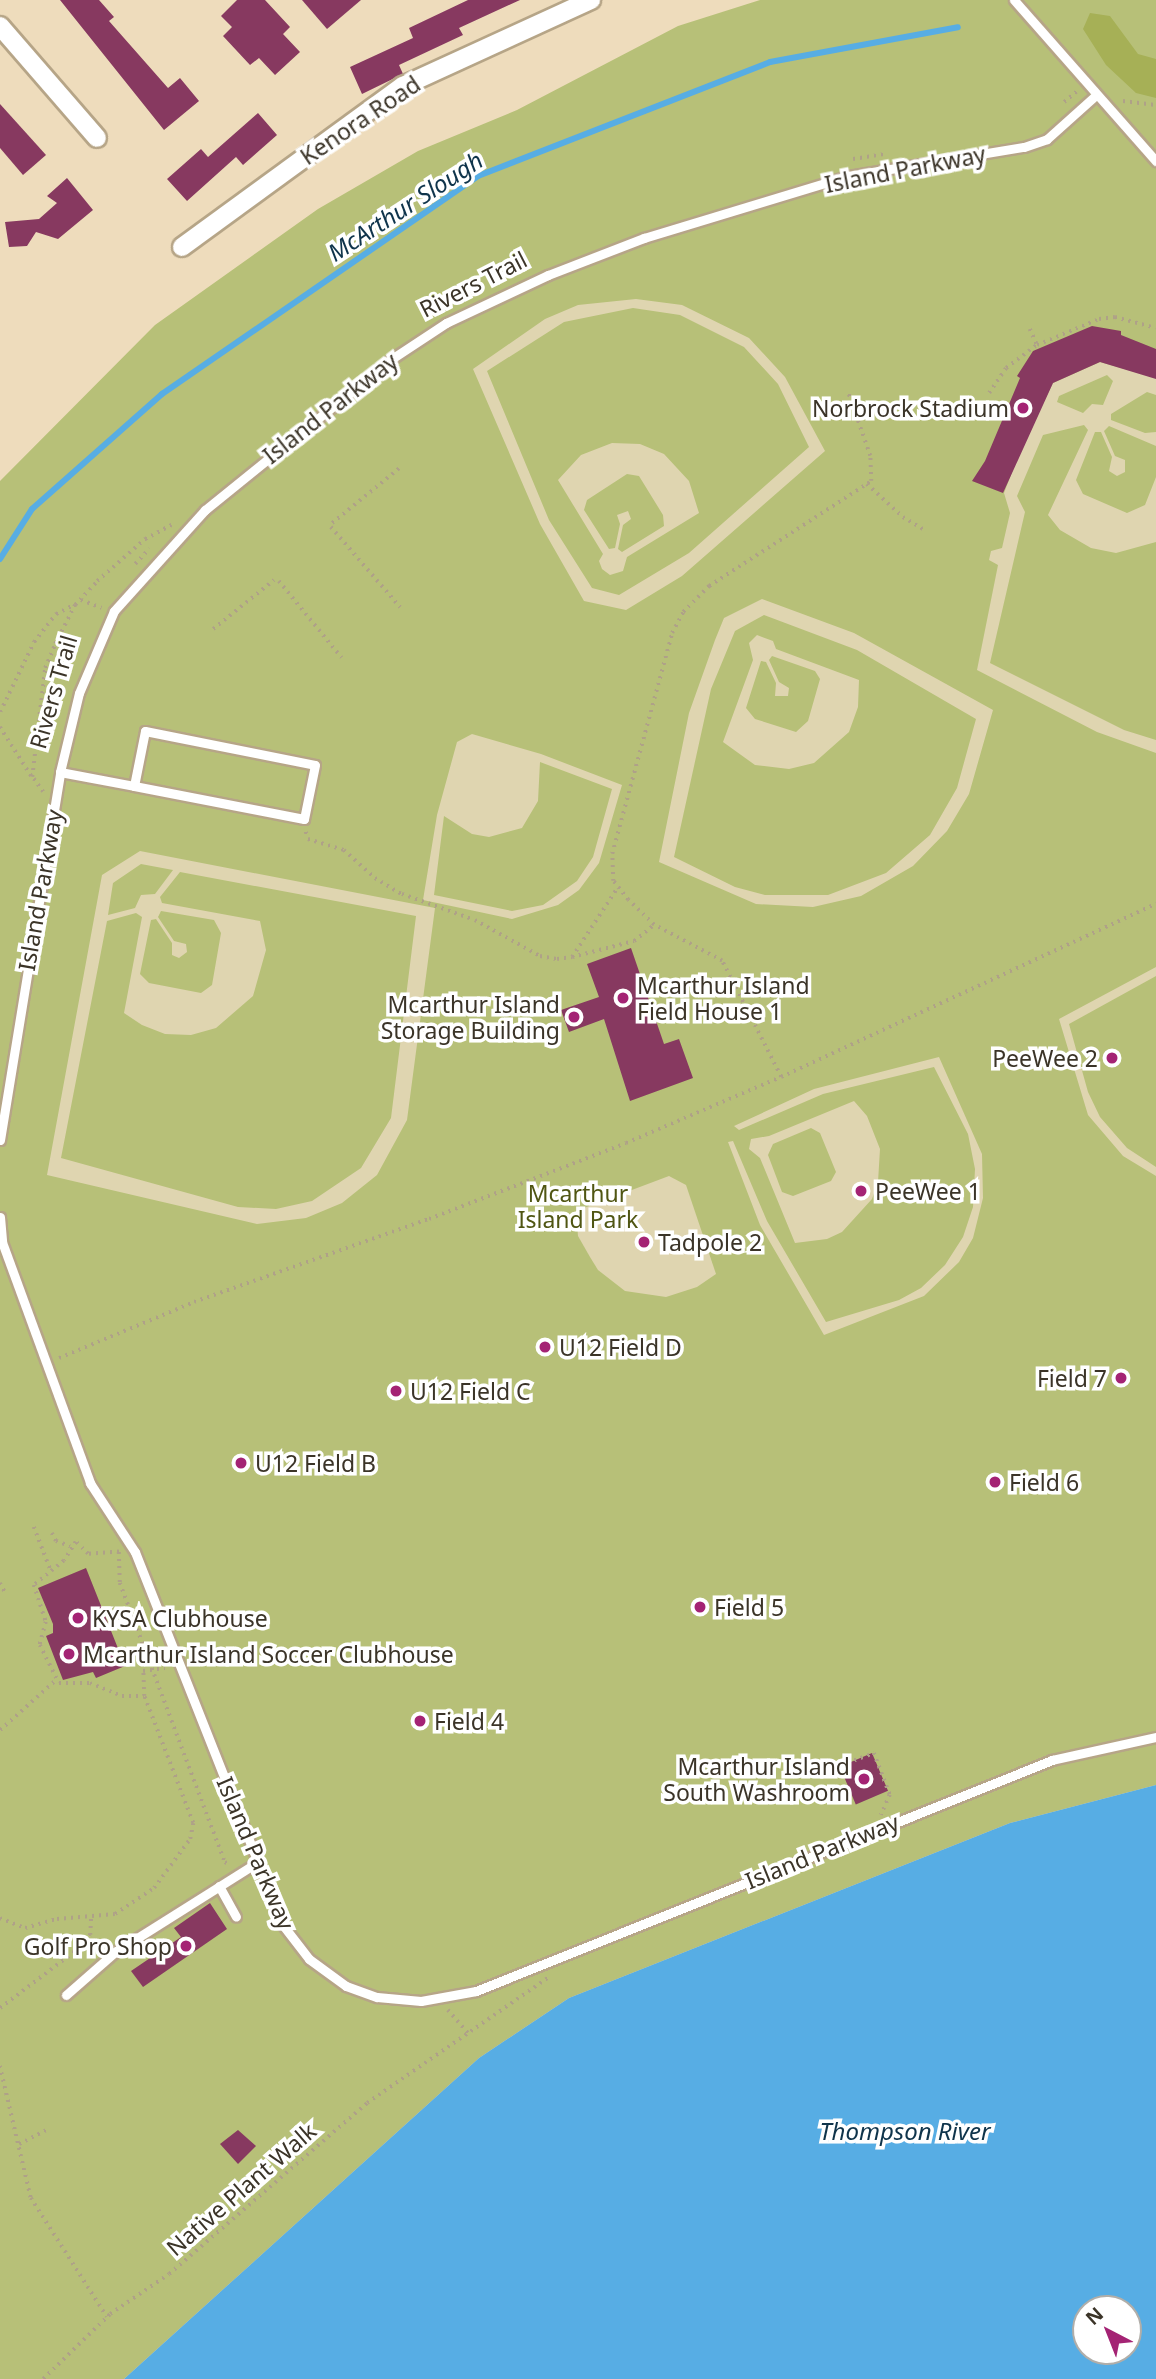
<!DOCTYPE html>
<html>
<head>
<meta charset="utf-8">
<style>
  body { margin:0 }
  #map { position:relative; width:1156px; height:2379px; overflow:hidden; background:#eedcbc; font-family:"Noto Sans",sans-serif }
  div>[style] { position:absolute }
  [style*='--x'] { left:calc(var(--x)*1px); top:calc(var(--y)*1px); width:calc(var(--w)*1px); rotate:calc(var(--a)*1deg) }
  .green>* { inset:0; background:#b7c078 }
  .forest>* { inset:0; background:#a6b056 }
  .sand>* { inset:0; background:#dfd5b0 }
  .water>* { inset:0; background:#57ade4 }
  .stream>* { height:6px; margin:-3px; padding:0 3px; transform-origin:3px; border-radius:3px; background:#57ade4 }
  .building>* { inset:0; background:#873960; transform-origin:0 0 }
  .path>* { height:3.5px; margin-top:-1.75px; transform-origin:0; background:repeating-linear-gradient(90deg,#afa188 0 2px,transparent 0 7px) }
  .roads { filter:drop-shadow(2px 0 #b6a587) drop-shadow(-2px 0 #b6a587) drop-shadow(0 2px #b6a587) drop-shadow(0 -2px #b6a587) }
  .service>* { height:9px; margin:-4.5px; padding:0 4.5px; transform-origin:4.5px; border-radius:4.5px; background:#fff }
  .minor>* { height:18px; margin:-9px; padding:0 9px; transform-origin:9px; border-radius:9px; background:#fff }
  .dots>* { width:19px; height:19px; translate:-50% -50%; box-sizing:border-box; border:4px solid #fff; border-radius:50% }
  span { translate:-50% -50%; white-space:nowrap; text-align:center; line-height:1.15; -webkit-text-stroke:7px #fff; paint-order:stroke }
  .street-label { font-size:23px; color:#3b3428 }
  .poi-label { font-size:23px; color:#3b3428 }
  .right { translate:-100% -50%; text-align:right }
  .left { translate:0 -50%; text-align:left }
  .park-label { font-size:23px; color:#505613 }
  .water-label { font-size:24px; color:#0f344b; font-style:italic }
  .north { position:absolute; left:1072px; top:2295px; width:70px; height:70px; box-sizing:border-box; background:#fff; border:2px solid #b1aea9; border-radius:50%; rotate:318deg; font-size:19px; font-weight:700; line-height:28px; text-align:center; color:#3b3428 }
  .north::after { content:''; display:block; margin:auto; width:24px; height:32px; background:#a42374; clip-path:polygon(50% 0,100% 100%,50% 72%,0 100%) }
</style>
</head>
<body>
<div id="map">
  <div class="green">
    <div style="clip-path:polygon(760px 0,1156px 0,1156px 1785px,1010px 1823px,569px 1998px,479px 2058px,124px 2379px,0 2379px,0 481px,155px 325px,318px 209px,418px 151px,517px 110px,678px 26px)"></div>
  </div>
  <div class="forest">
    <div style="clip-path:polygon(1090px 13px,1110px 16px,1138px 54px,1156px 59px,1156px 98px,1136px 93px,1106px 65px,1083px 29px)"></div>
  </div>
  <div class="sand">
    <div style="clip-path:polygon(evenodd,636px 299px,682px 305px,749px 338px,785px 377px,825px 451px,682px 576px,626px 610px,584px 601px,540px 524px,473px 369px,545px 319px,578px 305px,636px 299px,633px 308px,680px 315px,744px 347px,778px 384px,809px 447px,689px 553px,619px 595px,592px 588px,549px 520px,487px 371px,564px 322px,633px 308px)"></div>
    <div style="clip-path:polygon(evenodd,1100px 362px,1156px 378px,1156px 395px,1147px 392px,1111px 414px,1111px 420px,1145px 433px,1156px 432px,1156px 446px,1109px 426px,1104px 431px,1115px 456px,1125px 460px,1125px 472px,1117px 476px,1109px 471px,1112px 457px,1101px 432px,1095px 432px,1076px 480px,1083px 494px,1127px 513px,1145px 505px,1156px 477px,1156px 542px,1116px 553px,1091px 548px,1060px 530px,1048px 515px,1088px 430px,1084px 425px,1043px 435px,1017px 496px,1025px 512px,990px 663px,1124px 730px,1156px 740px,1156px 753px,1097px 732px,977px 670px,998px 565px,989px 560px,991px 551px,1002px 548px,1010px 513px,1004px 493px,1021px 449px,1053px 383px,1100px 362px,1107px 375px,1113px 381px,1103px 405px,1092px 404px,1083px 413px,1057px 402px,1059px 396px,1107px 375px)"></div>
    <div style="clip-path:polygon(evenodd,612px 443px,640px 444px,664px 454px,689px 481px,699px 513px,627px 557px,623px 571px,610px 575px,602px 569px,599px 561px,603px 554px,558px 480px,581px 455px,612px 443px,627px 474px,639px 476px,663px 515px,664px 526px,622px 552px,618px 549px,623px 525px,631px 519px,628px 511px,617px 515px,620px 524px,615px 548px,609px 549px,584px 510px,587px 500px,627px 474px)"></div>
    <div style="clip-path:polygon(evenodd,762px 599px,854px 633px,993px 710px,969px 794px,947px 831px,913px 866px,861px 896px,813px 907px,756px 904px,659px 862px,689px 713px,715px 640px,724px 618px,762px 599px,764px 615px,857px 650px,976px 719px,957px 788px,930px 835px,886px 873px,828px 895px,765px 895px,735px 887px,674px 857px,711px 689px,735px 631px,764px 615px)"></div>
    <div style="clip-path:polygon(evenodd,757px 635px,773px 641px,776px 649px,859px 680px,858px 707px,849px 732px,814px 763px,789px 769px,755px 765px,723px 742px,753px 660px,749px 643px,757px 635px,772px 656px,815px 671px,820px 679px,808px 721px,796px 732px,755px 719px,746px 708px,761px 661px,766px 662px,776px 683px,775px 696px,788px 696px,789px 688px,779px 682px,769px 660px,772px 656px)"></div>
    <div style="clip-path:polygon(evenodd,472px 734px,541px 754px,622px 785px,599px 863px,579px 890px,558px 905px,512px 919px,423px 900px,437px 815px,457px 742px,472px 734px,540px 762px,612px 789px,593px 857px,577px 881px,543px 905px,512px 911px,434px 895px,444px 816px,472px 834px,489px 837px,522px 828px,538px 801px,540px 762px)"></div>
    <div style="clip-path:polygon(evenodd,140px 851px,435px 908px,407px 1120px,377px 1175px,342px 1203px,306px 1218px,257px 1224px,47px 1175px,102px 875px,140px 851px,141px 864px,173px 870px,155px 894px,141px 895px,135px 908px,108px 915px,113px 883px,141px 864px,140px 851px,180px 872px,416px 916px,391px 1118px,361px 1168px,312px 1201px,276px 1209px,238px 1207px,61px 1158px,107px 921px,136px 913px,142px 917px,124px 1013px,142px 1025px,165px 1034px,191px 1035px,216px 1028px,253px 996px,266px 950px,260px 921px,162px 903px,160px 897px,180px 872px,140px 851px,161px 911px,214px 920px,221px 933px,212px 985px,201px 993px,149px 983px,140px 974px,151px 920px,156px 919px,172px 943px,172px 955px,179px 958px,187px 952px,186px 944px,174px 941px,158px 917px,161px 911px)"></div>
    <div style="clip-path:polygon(1156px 967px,1156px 976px,1069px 1024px,1088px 1092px,1100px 1117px,1127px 1148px,1156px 1167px,1156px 1176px,1123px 1156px,1088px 1115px,1059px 1019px)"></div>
    <div style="clip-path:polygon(939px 1057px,982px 1154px,983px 1198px,973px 1238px,959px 1262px,924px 1296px,824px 1335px,760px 1225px,728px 1142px,733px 1141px,767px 1221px,826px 1322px,899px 1300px,921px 1288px,945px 1265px,963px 1237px,973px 1207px,975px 1169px,968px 1134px,934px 1067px,823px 1094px,739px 1130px,734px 1126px,814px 1089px)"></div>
    <div style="clip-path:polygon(evenodd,854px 1101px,867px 1116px,880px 1149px,878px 1182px,872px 1199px,842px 1232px,827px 1239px,795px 1243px,760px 1158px,749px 1149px,751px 1139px,769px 1136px,854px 1101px,811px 1128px,820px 1133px,836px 1172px,831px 1181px,793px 1196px,782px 1192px,768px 1155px,773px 1144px,811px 1128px)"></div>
    <div style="clip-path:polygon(669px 1176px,686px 1185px,716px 1274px,697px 1287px,666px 1297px,625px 1291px,598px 1270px,590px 1257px,578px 1236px,576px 1211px)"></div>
  </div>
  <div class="water">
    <div style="clip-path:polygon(evenodd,1156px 1785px,1156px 2379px,124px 2379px,479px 2058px,569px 1998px,1010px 1823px,1156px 1785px,1086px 2309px,1128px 2309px,1128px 2351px,1086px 2351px,1086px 2309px)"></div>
  </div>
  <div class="stream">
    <div style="--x:0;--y:559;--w:59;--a:-57.4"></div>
    <div style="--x:32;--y:509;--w:174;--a:-41.5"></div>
    <div style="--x:162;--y:394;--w:384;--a:-34.6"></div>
    <div style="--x:478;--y:176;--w:313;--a:-21.3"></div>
    <div style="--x:770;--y:62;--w:191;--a:-10.5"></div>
  </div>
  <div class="building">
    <div style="clip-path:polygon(60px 0,99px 0,114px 17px,109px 21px,168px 88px,180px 78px,199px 101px,164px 130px)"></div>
    <div style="clip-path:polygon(237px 0,265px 0,290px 27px,283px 34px,300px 52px,275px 75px,259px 58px,250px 65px,223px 36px,232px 27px,221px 16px)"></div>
    <div style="clip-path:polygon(302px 0,361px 0,327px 29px)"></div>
    <div style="clip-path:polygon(468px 0,520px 0,459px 28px,463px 35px,399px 65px,403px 74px,362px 94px,350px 67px,413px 38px,409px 28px)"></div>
    <div style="clip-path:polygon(0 104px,46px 155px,23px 175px,0 148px)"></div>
    <div style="clip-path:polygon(258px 113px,277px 135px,243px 165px,236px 157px,187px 201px,167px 179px,201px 149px,208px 157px)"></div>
    <div style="clip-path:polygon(67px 178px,93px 210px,58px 239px,36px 232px,27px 246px,9px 247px,5px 222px,39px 219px,57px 203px,47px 196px)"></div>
    <div style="clip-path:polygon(1092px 326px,1121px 331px,1121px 335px,1156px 349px,1156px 379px,1100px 362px,1053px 383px,1003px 493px,972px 481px,985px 461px,1020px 378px,1017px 376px,1033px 351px)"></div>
    <div style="clip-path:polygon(631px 948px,664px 1044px,679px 1039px,693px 1078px,630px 1101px,604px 1019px,569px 1032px,561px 1010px,599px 997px,587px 964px)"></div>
    <div style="clip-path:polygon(86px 1568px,125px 1666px,96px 1678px,93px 1672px,63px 1680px,46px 1636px,53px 1633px,53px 1624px,38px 1588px)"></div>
    <div style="left:872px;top:1753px;width:41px;height:35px;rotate:67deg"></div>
    <div style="clip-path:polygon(210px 1903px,227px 1929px,143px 1987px,131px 1971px,181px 1937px,174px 1928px)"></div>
    <div style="clip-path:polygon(238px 2130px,256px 2146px,238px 2164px,220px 2144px)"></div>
  </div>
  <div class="path">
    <div style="--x:1123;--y:101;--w:33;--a:7"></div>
    <div style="--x:1064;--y:102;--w:17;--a:-40"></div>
    <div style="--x:853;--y:159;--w:31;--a:-9"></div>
    <div style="--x:1030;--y:329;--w:17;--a:66"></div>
    <div style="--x:989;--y:393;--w:30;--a:-56"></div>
    <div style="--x:1006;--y:368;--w:39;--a:-37"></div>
    <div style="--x:1037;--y:345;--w:67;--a:-22.8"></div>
    <div style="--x:1099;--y:319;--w:16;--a:-7"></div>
    <div style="--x:1115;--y:317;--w:42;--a:15"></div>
    <div style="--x:867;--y:484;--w:49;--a:42.5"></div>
    <div style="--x:903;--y:517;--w:27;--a:31"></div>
    <div style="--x:332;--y:523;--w:90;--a:-39.2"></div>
    <div style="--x:331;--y:527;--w:106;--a:49.2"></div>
    <div style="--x:135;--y:564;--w:21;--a:-47"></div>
    <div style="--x:279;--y:581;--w:99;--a:50.7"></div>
    <div style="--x:81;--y:600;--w:22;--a:21"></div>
    <div style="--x:213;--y:629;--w:78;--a:-38.8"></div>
    <div style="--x:0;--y:712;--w:78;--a:-64.1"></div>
    <div style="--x:34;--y:642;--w:36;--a:-52"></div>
    <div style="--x:56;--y:614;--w:20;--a:-27"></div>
    <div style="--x:38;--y:726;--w:18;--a:13"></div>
    <div style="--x:0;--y:727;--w:59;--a:57.4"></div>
    <div style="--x:43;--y:792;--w:19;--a:-126"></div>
    <div style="--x:32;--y:777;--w:110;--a:-83.2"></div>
    <div style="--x:45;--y:668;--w:26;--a:-67"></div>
    <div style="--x:55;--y:644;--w:44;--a:-62.9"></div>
    <div style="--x:75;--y:605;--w:33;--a:-47"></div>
    <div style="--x:97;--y:581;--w:64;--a:-41.2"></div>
    <div style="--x:145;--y:539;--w:30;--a:-28"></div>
    <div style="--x:306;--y:832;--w:7;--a:74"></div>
    <div style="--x:308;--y:839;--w:38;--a:17"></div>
    <div style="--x:344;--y:850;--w:42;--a:42.1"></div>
    <div style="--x:375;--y:878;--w:31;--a:31"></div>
    <div style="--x:402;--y:894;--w:77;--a:19.6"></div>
    <div style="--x:475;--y:920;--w:74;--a:29"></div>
    <div style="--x:540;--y:956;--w:17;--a:10"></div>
    <div style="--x:557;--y:959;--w:15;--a:-8"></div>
    <div style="--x:572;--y:957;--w:84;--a:-56.7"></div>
    <div style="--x:572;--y:957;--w:64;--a:-14.5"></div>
    <div style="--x:634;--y:941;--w:26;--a:-39"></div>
    <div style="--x:781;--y:1077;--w:130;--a:-117"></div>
    <div style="--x:722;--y:961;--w:77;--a:-152.1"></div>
    <div style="--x:654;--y:925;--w:36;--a:-136"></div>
    <div style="--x:628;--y:900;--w:24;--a:-128"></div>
    <div style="--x:613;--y:881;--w:27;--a:-92"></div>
    <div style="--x:612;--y:854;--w:229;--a:-74.8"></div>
    <div style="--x:672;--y:633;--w:24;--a:-62"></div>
    <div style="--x:683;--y:612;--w:37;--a:-45"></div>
    <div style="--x:709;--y:586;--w:193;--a:-32.9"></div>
    <div style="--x:871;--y:481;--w:25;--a:-92"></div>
    <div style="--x:870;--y:456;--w:67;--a:-109.2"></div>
    <div style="--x:59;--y:1358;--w:146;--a:-22.5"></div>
    <div style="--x:194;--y:1302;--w:249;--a:-19.5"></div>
    <div style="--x:429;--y:1219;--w:211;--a:-21.1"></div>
    <div style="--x:626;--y:1143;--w:168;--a:-23.1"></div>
    <div style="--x:781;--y:1077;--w:413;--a:-24.8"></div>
    <div style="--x:34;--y:1527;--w:47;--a:68.9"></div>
    <div style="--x:52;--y:1533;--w:9;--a:63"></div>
    <div style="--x:56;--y:1541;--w:15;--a:20"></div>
    <div style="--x:119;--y:1552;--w:31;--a:88"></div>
    <div style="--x:120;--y:1583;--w:298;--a:69.4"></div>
    <div style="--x:225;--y:1862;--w:6;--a:31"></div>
    <div style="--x:119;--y:1552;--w:31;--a:176"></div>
    <div style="--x:88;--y:1554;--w:17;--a:-135"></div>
    <div style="--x:76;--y:1542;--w:22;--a:122"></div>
    <div style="--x:64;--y:1561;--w:38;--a:141"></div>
    <div style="--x:34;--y:1585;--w:39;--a:72"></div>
    <div style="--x:46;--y:1622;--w:24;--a:105"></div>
    <div style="--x:40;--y:1645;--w:42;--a:63.4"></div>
    <div style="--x:59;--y:1683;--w:31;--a:0"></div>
    <div style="--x:90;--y:1683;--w:35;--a:22"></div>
    <div style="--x:122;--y:1696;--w:22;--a:0"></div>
    <div style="--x:0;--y:1583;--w:10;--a:61"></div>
    <div style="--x:0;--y:1730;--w:75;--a:-41.8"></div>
    <div style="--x:841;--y:1765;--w:35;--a:-20"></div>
    <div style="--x:874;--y:1753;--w:45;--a:69.1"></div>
    <div style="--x:890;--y:1795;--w:22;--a:114"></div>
    <div style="--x:0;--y:1918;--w:27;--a:22"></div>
    <div style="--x:25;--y:1928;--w:33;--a:-16"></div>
    <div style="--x:57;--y:1919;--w:58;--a:-4.9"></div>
    <div style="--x:115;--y:1914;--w:47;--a:-33.7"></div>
    <div style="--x:154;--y:1888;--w:61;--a:-53.7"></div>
    <div style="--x:190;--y:1839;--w:16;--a:-79"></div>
    <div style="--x:193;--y:1823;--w:136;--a:-111.1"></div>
    <div style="--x:144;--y:1696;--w:25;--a:-92"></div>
    <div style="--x:143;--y:1671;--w:22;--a:-8"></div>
    <div style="--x:0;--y:2008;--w:94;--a:-37.2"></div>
    <div style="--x:75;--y:1951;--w:22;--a:-47"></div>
    <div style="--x:90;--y:1935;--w:18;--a:-87"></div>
    <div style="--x:448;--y:2010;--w:32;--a:49"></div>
    <div style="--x:0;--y:2066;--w:136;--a:76.8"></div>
    <div style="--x:31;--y:2198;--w:141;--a:57.4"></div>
    <div style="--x:19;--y:2144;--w:34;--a:-27"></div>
    <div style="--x:43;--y:2379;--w:93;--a:-44.1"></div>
    <div style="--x:110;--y:2314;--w:71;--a:-34.1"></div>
    <div style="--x:169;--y:2274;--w:262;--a:-40.8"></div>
    <div style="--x:367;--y:2103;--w:221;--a:-34.7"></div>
  </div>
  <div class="roads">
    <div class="service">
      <div style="--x:1014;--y:0;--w:215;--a:48.6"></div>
      <div style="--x:60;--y:772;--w:75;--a:10.7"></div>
      <div style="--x:134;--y:786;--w:56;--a:-78.7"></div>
      <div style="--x:145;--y:731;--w:173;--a:11.3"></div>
      <div style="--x:315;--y:765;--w:55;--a:101.5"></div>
      <div style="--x:304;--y:819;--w:173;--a:-169"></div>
      <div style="--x:0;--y:1140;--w:373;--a:-80.7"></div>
      <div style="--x:60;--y:772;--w:81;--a:-76.5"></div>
      <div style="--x:79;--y:693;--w:89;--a:-66.9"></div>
      <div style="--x:114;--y:611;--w:136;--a:-48"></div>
      <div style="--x:205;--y:510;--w:242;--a:-39"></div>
      <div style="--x:393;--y:358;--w:64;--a:-33.4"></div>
      <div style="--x:446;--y:323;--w:113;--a:-25.2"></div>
      <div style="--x:548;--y:275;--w:103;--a:-21.1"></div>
      <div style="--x:644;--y:238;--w:213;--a:-16.9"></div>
      <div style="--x:848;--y:176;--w:178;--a:-9.4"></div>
      <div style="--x:1024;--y:147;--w:24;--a:-19"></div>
      <div style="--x:1047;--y:139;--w:64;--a:-41.9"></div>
      <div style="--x:0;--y:1217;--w:25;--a:85"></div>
      <div style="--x:2;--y:1242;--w:257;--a:69.9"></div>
      <div style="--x:90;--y:1483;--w:82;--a:56.9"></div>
      <div style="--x:135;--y:1552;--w:400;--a:68.4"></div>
      <div style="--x:282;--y:1924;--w:44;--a:52.4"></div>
      <div style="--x:309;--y:1959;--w:46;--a:36.1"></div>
      <div style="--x:346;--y:1986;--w:33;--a:20"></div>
      <div style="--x:377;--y:1997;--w:44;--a:5.2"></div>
      <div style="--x:421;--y:2001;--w:56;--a:-10.3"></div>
      <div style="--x:476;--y:1991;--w:621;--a:-21.85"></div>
      <div style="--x:1052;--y:1760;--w:107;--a:-12.5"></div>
      <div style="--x:219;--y:1886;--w:35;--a:61"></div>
      <div style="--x:66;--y:1995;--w:65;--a:-41.3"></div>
      <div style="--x:115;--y:1952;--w:169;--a:-32.2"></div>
    </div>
    <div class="minor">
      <div style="--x:0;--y:26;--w:148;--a:49.1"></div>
      <div style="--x:182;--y:247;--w:273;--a:-36.1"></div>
      <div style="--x:403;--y:86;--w:207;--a:-24.6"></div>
    </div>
  </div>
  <div class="dots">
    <div style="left:1023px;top:408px;background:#a42374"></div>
    <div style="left:623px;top:998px;background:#a42374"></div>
    <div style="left:574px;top:1017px;background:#a42374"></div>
    <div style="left:1112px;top:1058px;background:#a42374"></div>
    <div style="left:861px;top:1191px;background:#a42374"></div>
    <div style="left:644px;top:1242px;background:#a42374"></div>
    <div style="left:545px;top:1347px;background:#a42374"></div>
    <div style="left:1121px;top:1378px;background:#a42374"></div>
    <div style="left:396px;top:1391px;background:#a42374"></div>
    <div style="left:241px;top:1463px;background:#a42374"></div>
    <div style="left:995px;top:1482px;background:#a42374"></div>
    <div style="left:700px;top:1607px;background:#a42374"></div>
    <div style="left:78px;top:1618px;background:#a42374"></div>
    <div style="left:69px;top:1654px;background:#a42374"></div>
    <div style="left:420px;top:1721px;background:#a42374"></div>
    <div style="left:864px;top:1779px;background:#a42374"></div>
    <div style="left:186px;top:1946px;background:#a42374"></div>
  </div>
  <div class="street-label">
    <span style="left:360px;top:120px;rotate:-34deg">Kenora Road</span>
    <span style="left:905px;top:169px;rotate:-11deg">Island Parkway</span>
    <span style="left:473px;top:284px;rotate:-27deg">Rivers Trail</span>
    <span style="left:330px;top:408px;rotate:-38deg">Island Parkway</span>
    <span style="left:53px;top:692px;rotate:-74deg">Rivers Trail</span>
    <span style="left:40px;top:890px;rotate:-80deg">Island Parkway</span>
    <span style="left:822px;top:1851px;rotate:-22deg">Island Parkway</span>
    <span style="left:256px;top:1853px;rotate:67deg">Island Parkway</span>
    <span style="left:241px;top:2189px;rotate:-41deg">Native Plant Walk</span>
  </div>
  <div class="poi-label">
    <span class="right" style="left:1009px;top:408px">Norbrock Stadium</span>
    <span class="left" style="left:637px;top:998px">Mcarthur Island<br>Field House 1</span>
    <span class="right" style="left:560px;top:1017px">Mcarthur Island<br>Storage Building</span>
    <span class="right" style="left:1098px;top:1058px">PeeWee 2</span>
    <span class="left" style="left:875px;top:1191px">PeeWee 1</span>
    <span class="left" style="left:658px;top:1242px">Tadpole 2</span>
    <span class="left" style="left:559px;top:1347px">U12 Field D</span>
    <span class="right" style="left:1107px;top:1378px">Field 7</span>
    <span class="left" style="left:410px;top:1391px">U12 Field C</span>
    <span class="left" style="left:255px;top:1463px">U12 Field B</span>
    <span class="left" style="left:1009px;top:1482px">Field 6</span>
    <span class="left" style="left:714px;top:1607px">Field 5</span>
    <span class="left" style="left:92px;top:1618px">KYSA Clubhouse</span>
    <span class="left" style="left:83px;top:1654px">Mcarthur Island Soccer Clubhouse</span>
    <span class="left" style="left:434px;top:1721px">Field 4</span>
    <span class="right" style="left:850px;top:1779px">Mcarthur Island<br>South Washroom</span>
    <span class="right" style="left:172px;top:1946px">Golf Pro Shop</span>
  </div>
  <div class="park-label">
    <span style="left:578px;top:1206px">Mcarthur<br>Island Park</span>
  </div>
  <div class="water-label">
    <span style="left:405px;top:206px;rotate:-33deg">McArthur Slough</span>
    <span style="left:905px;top:2131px">Thompson River</span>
  </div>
  <div class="north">N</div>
</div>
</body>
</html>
